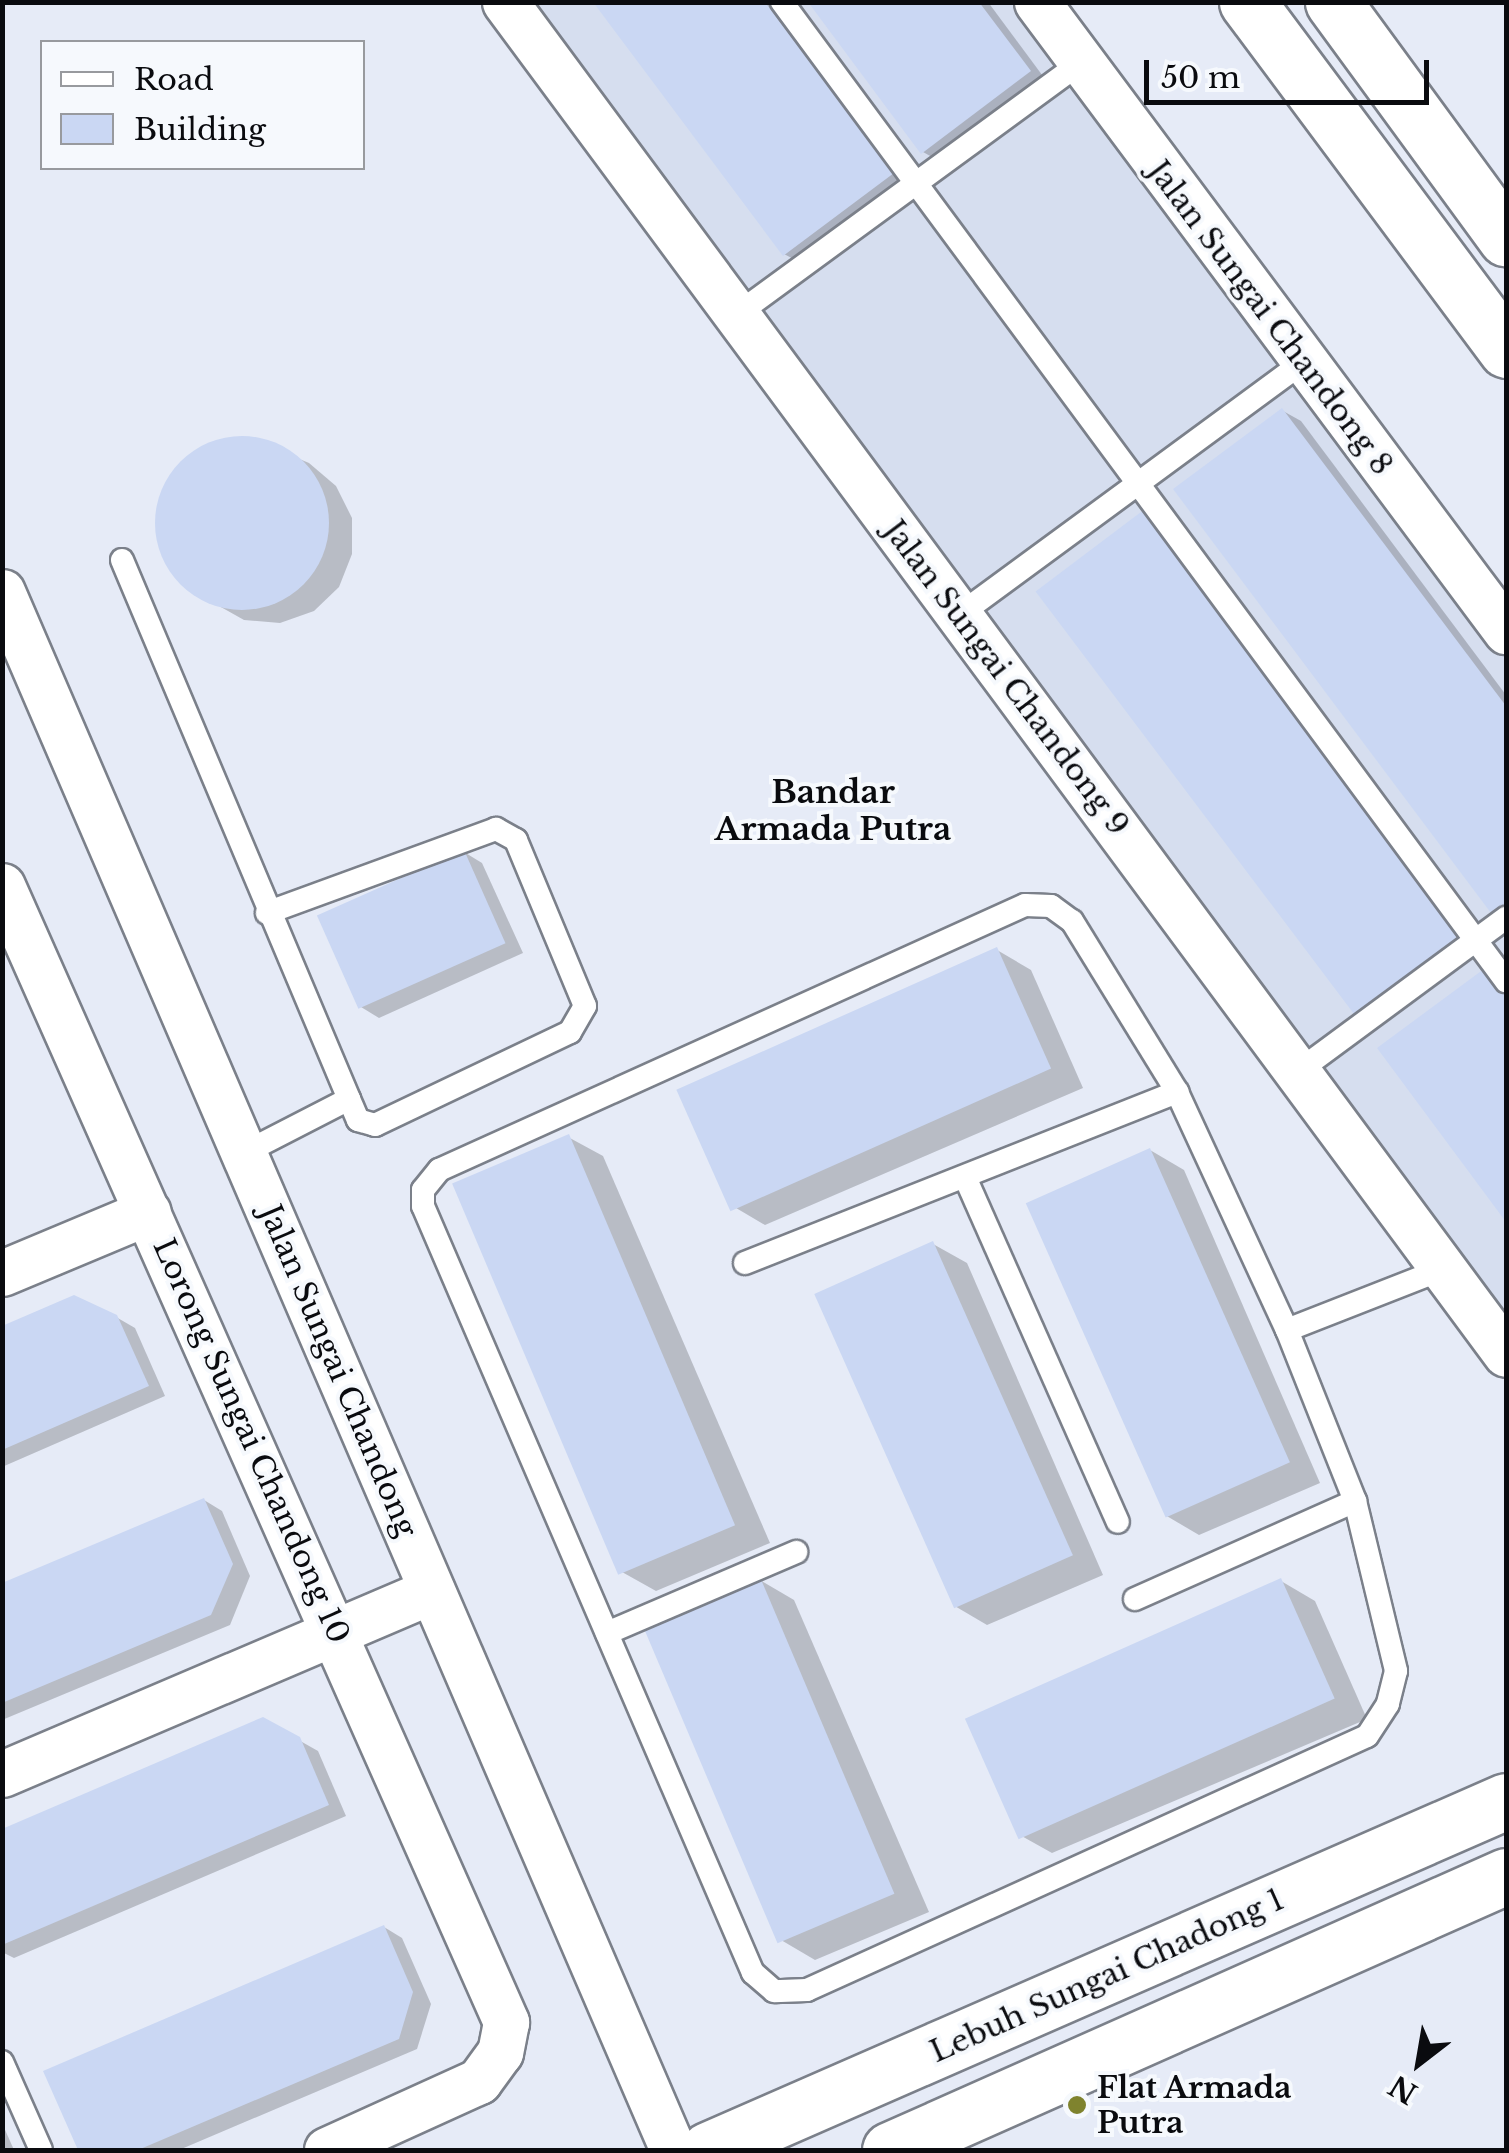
<!DOCTYPE html>
<html>
<head>
<meta charset="utf-8">
<style>
  body { margin:0 }
  #map { position:relative; width:1509px; height:2153px; overflow:hidden; background:#e6ebf7; font-family:"Libre Baskerville",serif }
  div>[style] { position:absolute }
  [style*='--x'] { left:calc(var(--x)*1px); top:calc(var(--y)*1px); width:calc(var(--w)*1px); rotate:calc(var(--a)*1deg) }
  .built>* { inset:0; background:#d6deef }
  .shadow>* { inset:0; background:#0003 }
  .building>* { inset:0; background:#cad7f3; transform-origin:0 0 }
  .round { border-radius:50% }
  .roads { filter:drop-shadow(2px 0 #7b808a) drop-shadow(-2px 0 #7b808a) drop-shadow(0 2px #7b808a) drop-shadow(0 -2px #7b808a) }
  .service>* { height:22px; margin:-11px; padding:0 11px; transform-origin:11px; border-radius:11px; background:#fff }
  .minor>* { height:45px; margin:-22.5px; padding:0 22.5px; transform-origin:22.5px; border-radius:22.5px; background:#fff }
  .tertiary>* { height:55px; margin:-27.5px; padding:0 27.5px; transform-origin:27.5px; border-radius:27.5px; background:#fff }
  .dots>* { width:28px; height:28px; translate:-50% -50%; box-sizing:border-box; border:5px solid #f6f9fd; border-radius:50% }
  span { translate:-50% -50%; white-space:nowrap; text-align:center; line-height:1.15; -webkit-text-stroke:8px #f6f9fd; paint-order:stroke }
  .street-label { font-size:30px; color:#0a0b0f }
  .poi-label { font-size:30px; color:#0a0b0f; font-weight:700 }
  .left { translate:0 -50%; text-align:left }
  .neighbourhood-label { font-size:32px; color:#0a0b0f; font-weight:700 }
  .frame { position:absolute; inset:0; border:5px solid #0a0b0f; pointer-events:none }
  .legend { position:absolute; left:40px; top:40px; width:325px; height:130px; box-sizing:border-box; background:#f6f9fd; border:2px solid #989a9e; margin:0; padding:12px 18px; list-style:none; font-size:30px; color:#0a0b0f }
  .legend li { display:flex; align-items:center; gap:20px; height:50px }
  .legend b { width:50px; border:2px solid #989a9e }
  .north { position:absolute; left:1369px; top:2013px; width:100px; height:100px; -webkit-text-stroke:8px #f6f9fd; paint-order:stroke; rotate:211deg; font-size:28px; font-weight:700; line-height:40px; text-align:center; color:#0a0b0f }
  .north::after { content:''; display:block; margin:auto; width:35px; height:45px; background:#0a0b0f; clip-path:polygon(50% 0,100% 100%,50% 72%,0 100%) }
  .scale { position:absolute; left:1144px; top:60px; width:285px; height:45px; box-sizing:border-box; border:5px solid #0a0b0f; border-top:0; padding-left:12px; font-size:30px; line-height:35px; white-space:nowrap; color:#0a0b0f; -webkit-text-stroke:8px #f6f9fd; paint-order:stroke }
</style>
</head>
<body>
<div id="map">
  <div class="built">
    <div style="clip-path:polygon(522px 3px,1016px 3px,1506px 657px,1506px 1328px)"></div>
  </div>
  <div class="shadow">
    <div style="clip-path:polygon(596px 2px,774px 2px,910px 184px,803px 264px,784px 254px)"></div>
    <div style="clip-path:polygon(811px 2px,988px 2px,1048px 83px,941px 162px,923px 152px)"></div>
    <div style="clip-path:polygon(1283px 411px,1301px 421px,1506px 695px,1506px 922px)"></div>
    <div style="clip-path:polygon(249px 438px,309px 463px,336px 486px,352px 518px,352px 554px,339px 587px,314px 611px,280px 623px,244px 620px,187px 588px,166px 560px,157px 525px,163px 490px,183px 461px,214px 442px)"></div>
    <div style="clip-path:polygon(464px 852px,482px 863px,523px 953px,379px 1018px,361px 1007px)"></div>
    <div style="clip-path:polygon(1483px 949px,1376px 1029px,1357px 1018px)"></div>
    <div style="clip-path:polygon(997px 950px,1031px 970px,1083px 1088px,765px 1225px,731px 1205px)"></div>
    <div style="clip-path:polygon(1506px 980px,1506px 1218px,1380px 1049px)"></div>
    <div style="clip-path:polygon(568px 1137px,603px 1156px,770px 1543px,656px 1591px,622px 1572px)"></div>
    <div style="clip-path:polygon(1150px 1150px,1184px 1170px,1320px 1483px,1199px 1535px,1165px 1515px)"></div>
    <div style="clip-path:polygon(933px 1244px,967px 1263px,1103px 1575px,987px 1625px,953px 1605px)"></div>
    <div style="clip-path:polygon(116px 1317px,135px 1328px,165px 1396px,2px 1467px,2px 1328px)"></div>
    <div style="clip-path:polygon(204px 1500px,222px 1511px,250px 1576px,230px 1625px,2px 1720px,2px 1586px)"></div>
    <div style="clip-path:polygon(760px 1580px,794px 1600px,929px 1912px,815px 1960px,781px 1940px)"></div>
    <div style="clip-path:polygon(1281px 1581px,1315px 1601px,1367px 1719px,1052px 1853px,1018px 1834px)"></div>
    <div style="clip-path:polygon(263px 1720px,318px 1751px,346px 1816px,14px 1958px,2px 1952px,2px 1831px)"></div>
    <div style="clip-path:polygon(384px 1927px,402px 1938px,431px 2004px,417px 2049px,179px 2150px,81px 2150px,47px 2072px)"></div>
    <div style="clip-path:polygon(2px 2123px,14px 2150px,2px 2150px)"></div>
  </div>
  <div class="building">
    <div style="clip-path:polygon(593px 2px,765px 2px,894px 173px,783px 256px)"></div>
    <div style="clip-path:polygon(808px 2px,979px 2px,1031px 71px,921px 154px)"></div>
    <div style="clip-path:polygon(1282px 408px,1506px 706px,1506px 908px,1494px 917px,1173px 489px)"></div>
    <div class="round" style="left:155px;top:436px;width:174px;height:174px"></div>
    <div style="left:1145px;top:509px;width:536px;height:137px;rotate:53deg"></div>
    <div style="left:464px;top:850px;width:102px;height:161px;rotate:66deg"></div>
    <div style="left:997px;top:947px;width:133px;height:351px;rotate:66deg"></div>
    <div style="clip-path:polygon(1488px 966px,1506px 991px,1506px 1222px,1377px 1048px)"></div>
    <div style="left:569px;top:1134px;width:425px;height:127px;rotate:67deg"></div>
    <div style="left:1150px;top:1148px;width:344px;height:136px;rotate:66deg"></div>
    <div style="left:933px;top:1241px;width:344px;height:130px;rotate:66deg"></div>
    <div style="clip-path:polygon(74px 1295px,117px 1315px,149px 1386px,2px 1450px,2px 1326px)"></div>
    <div style="clip-path:polygon(204px 1498px,233px 1564px,211px 1615px,2px 1703px,2px 1583px)"></div>
    <div style="left:760px;top:1577px;width:344px;height:127px;rotate:67deg"></div>
    <div style="left:1281px;top:1578px;width:132px;height:346px;rotate:66deg"></div>
    <div style="clip-path:polygon(263px 1717px,300px 1737px,329px 1805px,2px 1945px,2px 1829px)"></div>
    <div style="clip-path:polygon(384px 1925px,413px 1992px,399px 2039px,138px 2150px,78px 2150px,43px 2071px)"></div>
  </div>
  <div class="roads">
    <div class="service">
      <div style="--x:782;--y:2;--w:1218;--a:53.52"></div>
      <div style="--x:736;--y:315;--w:426;--a:-36.2"></div>
      <div style="--x:122;--y:560;--w:585;--a:67.16"></div>
      <div style="--x:959;--y:615;--w:424;--a:-36.3"></div>
      <div style="--x:1025;--y:905;--w:26;--a:2"></div>
      <div style="--x:1051;--y:906;--w:26;--a:36"></div>
      <div style="--x:1072;--y:921;--w:201;--a:58.4"></div>
      <div style="--x:1177;--y:1092;--w:262;--a:65.2"></div>
      <div style="--x:1287;--y:1330;--w:184;--a:68.3"></div>
      <div style="--x:1355;--y:1501;--w:175;--a:76.4"></div>
      <div style="--x:1396;--y:1671;--w:34;--a:104"></div>
      <div style="--x:1388;--y:1704;--w:38;--a:123"></div>
      <div style="--x:1367;--y:1736;--w:615;--a:155.6"></div>
      <div style="--x:807;--y:1990;--w:33;--a:178"></div>
      <div style="--x:774;--y:1991;--w:28;--a:-139"></div>
      <div style="--x:753;--y:1973;--w:835;--a:-113.28"></div>
      <div style="--x:423;--y:1206;--w:16;--a:-90"></div>
      <div style="--x:423;--y:1190;--w:26;--a:-51"></div>
      <div style="--x:439;--y:1170;--w:643;--a:-24.33"></div>
      <div style="--x:1297;--y:1072;--w:260;--a:-36.4"></div>
      <div style="--x:244;--y:1153;--w:118;--a:-27.2"></div>
      <div style="--x:349;--y:1099;--w:23;--a:67"></div>
      <div style="--x:358;--y:1120;--w:18;--a:16"></div>
      <div style="--x:375;--y:1125;--w:216;--a:-25.5"></div>
      <div style="--x:570;--y:1032;--w:30;--a:-60"></div>
      <div style="--x:585;--y:1006;--w:180;--a:-112.6"></div>
      <div style="--x:516;--y:840;--w:23;--a:-151"></div>
      <div style="--x:496;--y:829;--w:244;--a:159.9"></div>
      <div style="--x:965;--y:1177;--w:377;--a:66.1"></div>
      <div style="--x:745;--y:1263;--w:465;--a:-21.6"></div>
      <div style="--x:1287;--y:1330;--w:168;--a:-21.4"></div>
      <div style="--x:1135;--y:1599;--w:241;--a:-24"></div>
      <div style="--x:607;--y:1633;--w:206;--a:-23.2"></div>
      <div style="--x:2;--y:2062;--w:96;--a:66.1"></div>
    </div>
    <div class="minor">
      <div style="--x:505;--y:2;--w:1682;--a:53.48"></div>
      <div style="--x:1037;--y:2;--w:785;--a:53.29"></div>
      <div style="--x:2;--y:592;--w:1696;--a:66.7"></div>
      <div style="--x:2;--y:886;--w:1243;--a:66.07"></div>
      <div style="--x:506;--y:2022;--w:31;--a:101"></div>
      <div style="--x:500;--y:2052;--w:36;--a:126"></div>
      <div style="--x:479;--y:2081;--w:167;--a:155.6"></div>
      <div style="--x:2;--y:1273;--w:158;--a:-22.7"></div>
      <div style="--x:2;--y:1774;--w:467;--a:-23.1"></div>
    </div>
    <div class="tertiary">
      <div style="--x:1247;--y:2;--w:434;--a:53.3"></div>
      <div style="--x:1333;--y:2;--w:293;--a:53.8"></div>
      <div style="--x:708;--y:2150;--w:871;--a:-23.62"></div>
      <div style="--x:890;--y:2150;--w:674;--a:-23.98"></div>
    </div>
  </div>
  <div class="dots">
    <div style="left:1077px;top:2105px;background:#7f832e"></div>
  </div>
  <div class="street-label">
    <span style="left:1270px;top:318px;rotate:53deg">Jalan Sungai Chandong 8</span>
    <span style="left:1006px;top:678px;rotate:53deg">Jalan Sungai Chandong 9</span>
    <span style="left:338px;top:1371px;rotate:67deg">Jalan Sungai Chandong</span>
    <span style="left:251px;top:1441px;rotate:66deg">Lorong Sungai Chandong 10</span>
    <span style="left:1107px;top:1976px;rotate:-24deg">Lebuh Sungai Chadong 1</span>
  </div>
  <div class="poi-label">
    <span class="left" style="left:1097px;top:2105px">Flat Armada<br>Putra</span>
  </div>
  <div class="neighbourhood-label">
    <span style="left:833px;top:811px">Bandar<br>Armada Putra</span>
  </div>
  <div class="frame"></div>
  <ul class="legend">
  <li><b style="height:12px;background:#fff"></b>Road</li>
  <li><b style="height:28px;background:#cad7f3"></b>Building</li>
  </ul>
  <div class="north">N</div>
  <div class="scale">50 m</div>
</div>
</body>
</html>
